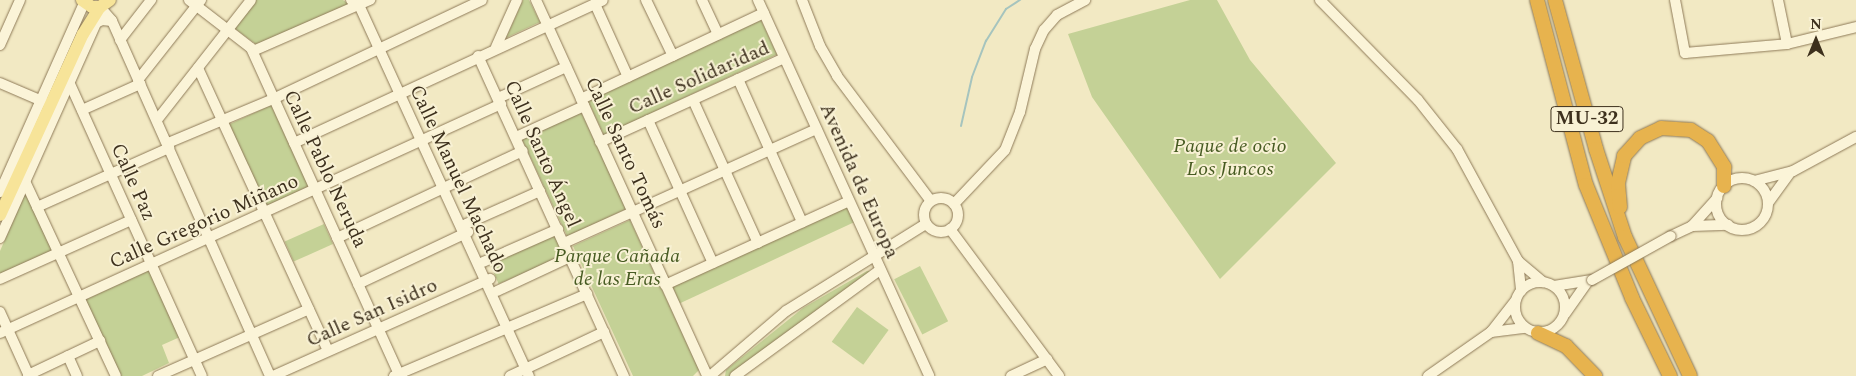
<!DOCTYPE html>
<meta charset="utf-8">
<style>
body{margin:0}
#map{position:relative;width:1856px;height:376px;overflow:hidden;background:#f2e9c3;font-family:Spectral,serif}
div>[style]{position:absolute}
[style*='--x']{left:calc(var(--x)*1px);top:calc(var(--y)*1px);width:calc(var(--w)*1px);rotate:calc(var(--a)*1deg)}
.green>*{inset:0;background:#c4d196;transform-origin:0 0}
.stream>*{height:2px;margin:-1px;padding:0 1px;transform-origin:1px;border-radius:1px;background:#a6c4be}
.roads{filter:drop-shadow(0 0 1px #8e7a58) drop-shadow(0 0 1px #8e7a58)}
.minor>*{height:10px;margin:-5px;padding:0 5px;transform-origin:5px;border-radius:5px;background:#fbf4d8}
.minor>.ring{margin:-5px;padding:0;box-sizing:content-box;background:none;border:10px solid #fbf4d8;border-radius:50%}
.major>*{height:12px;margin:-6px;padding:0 6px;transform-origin:6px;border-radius:6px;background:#f7e499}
.highway>*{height:14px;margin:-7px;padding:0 7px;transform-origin:7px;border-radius:7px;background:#e7b34e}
.bridges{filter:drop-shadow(0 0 1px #8e7a58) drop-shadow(0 0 1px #8e7a58)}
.minor-bridge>*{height:10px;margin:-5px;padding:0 5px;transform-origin:5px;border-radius:5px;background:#fbf4d8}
span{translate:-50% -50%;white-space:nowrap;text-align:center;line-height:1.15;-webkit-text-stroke:4px #f8f1d4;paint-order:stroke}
.shield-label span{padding:1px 4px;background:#f8f1d4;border:1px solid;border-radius:4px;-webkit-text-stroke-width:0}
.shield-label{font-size:19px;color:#3d301d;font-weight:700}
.street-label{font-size:20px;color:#3d301d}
.park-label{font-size:20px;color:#475b22;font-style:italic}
.north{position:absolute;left:1791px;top:15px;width:50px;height:50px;-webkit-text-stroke:4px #f8f1d4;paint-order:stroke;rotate:0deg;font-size:14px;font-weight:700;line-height:20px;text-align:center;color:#3d301d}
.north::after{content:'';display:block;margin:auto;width:18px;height:22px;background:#3d301d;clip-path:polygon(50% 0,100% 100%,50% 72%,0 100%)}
</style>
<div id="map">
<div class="green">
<div style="clip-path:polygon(256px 0,343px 0,349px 4px,257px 45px,234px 28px)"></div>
<div style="clip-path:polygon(523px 0,529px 0,540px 22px,506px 38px)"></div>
<div style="clip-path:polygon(1190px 0,1217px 0,1250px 60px,1336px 163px,1220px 279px,1092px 97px,1068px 34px)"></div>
<div style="left:761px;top:20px;width:38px;height:191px;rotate:65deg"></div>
<div style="left:271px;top:105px;width:94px;height:47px;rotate:65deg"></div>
<div style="left:581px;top:112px;width:107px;height:65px;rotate:65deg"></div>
<div style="clip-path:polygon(25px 194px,28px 195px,53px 251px,0 274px,0 251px)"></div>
<div style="left:846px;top:205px;width:19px;height:192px;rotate:65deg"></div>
<div style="clip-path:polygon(630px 220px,699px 370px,693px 376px,633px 376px,573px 246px)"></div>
<div style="left:324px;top:224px;width:22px;height:43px;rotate:66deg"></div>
<div style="left:555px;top:235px;width:23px;height:71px;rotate:67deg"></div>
<div style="left:920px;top:266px;width:62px;height:29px;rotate:63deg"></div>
<div style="clip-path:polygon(151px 269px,180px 337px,162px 345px,169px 363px,142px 376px,119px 376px,85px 300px)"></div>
<div style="clip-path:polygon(867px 271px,871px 271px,732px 376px,725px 376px,726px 370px,803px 308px)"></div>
<div style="left:857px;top:307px;width:39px;height:43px;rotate:36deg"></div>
</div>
<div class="stream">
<div style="--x:961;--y:126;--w:50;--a:-77.3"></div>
<div style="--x:972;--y:77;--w:39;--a:-69"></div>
<div style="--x:986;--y:41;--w:38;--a:-58"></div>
<div style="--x:1006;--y:9;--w:17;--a:-33"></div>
</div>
<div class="roads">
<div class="minor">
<div style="--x:189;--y:0;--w:78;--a:37.7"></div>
<div style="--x:251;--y:48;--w:360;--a:65.6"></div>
<div style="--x:351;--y:0;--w:9;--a:32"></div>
<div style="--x:359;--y:5;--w:408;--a:65.4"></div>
<div style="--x:536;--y:0;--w:413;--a:65.5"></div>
<div style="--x:646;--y:0;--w:62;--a:64.3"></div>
<div style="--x:702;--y:0;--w:38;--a:65"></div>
<div style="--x:758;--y:0;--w:413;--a:65.5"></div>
<div style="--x:802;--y:0;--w:49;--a:68.6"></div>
<div style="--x:820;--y:46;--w:34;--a:60"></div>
<div style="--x:837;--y:76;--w:156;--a:53.1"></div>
<div style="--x:1320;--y:0;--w:140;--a:45.6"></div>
<div style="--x:1418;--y:100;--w:63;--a:51.5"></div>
<div style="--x:1457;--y:149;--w:128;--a:61.4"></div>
<div style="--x:1518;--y:261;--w:30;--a:84"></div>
<div style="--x:1675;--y:0;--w:54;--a:79.3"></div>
<div style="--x:1685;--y:53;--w:102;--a:-5"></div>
<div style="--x:1787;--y:44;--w:71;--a:-13.8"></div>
<div style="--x:1778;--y:0;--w:45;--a:78.4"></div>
<div style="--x:595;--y:4;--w:80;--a:65.7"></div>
<div style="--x:100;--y:7;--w:18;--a:49"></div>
<div style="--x:112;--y:21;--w:389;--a:66"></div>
<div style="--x:120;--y:40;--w:51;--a:-52.2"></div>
<div style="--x:0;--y:45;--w:49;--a:-66"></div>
<div style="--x:496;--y:47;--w:51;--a:-65.9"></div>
<div style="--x:253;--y:51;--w:128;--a:-23.6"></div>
<div style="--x:478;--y:56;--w:352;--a:65.5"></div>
<div style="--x:198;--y:68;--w:311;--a:65.3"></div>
<div style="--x:738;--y:79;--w:157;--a:65.9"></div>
<div style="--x:138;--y:80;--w:102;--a:-51.8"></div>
<div style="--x:0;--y:83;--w:46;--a:23.2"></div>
<div style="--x:70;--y:84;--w:320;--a:65.7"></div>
<div style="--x:498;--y:98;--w:75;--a:-24.5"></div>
<div style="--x:581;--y:99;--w:202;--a:-25.2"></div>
<div style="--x:693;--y:100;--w:157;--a:65.6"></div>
<div style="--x:82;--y:110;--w:64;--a:-24.1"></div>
<div style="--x:157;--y:120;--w:152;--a:-51.9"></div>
<div style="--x:648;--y:120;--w:157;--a:65.6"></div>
<div style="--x:516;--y:137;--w:75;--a:-24.5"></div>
<div style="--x:600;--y:142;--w:202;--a:-24.5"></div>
<div style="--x:168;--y:143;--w:114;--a:-22.7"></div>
<div style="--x:273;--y:99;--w:231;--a:-25.3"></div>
<div style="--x:294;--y:143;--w:340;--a:-24.8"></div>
<div class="ring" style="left:1716px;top:178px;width:42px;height:42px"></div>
<div style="--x:24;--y:179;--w:217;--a:65"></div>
<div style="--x:1754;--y:181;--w:40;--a:-14.4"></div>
<div style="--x:1793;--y:171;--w:72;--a:-28.4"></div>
<div style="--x:0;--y:192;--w:207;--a:-66"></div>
<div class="ring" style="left:924px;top:198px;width:24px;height:24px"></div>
<div style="--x:1768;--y:203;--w:37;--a:-54"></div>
<div style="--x:954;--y:204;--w:74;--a:-46.6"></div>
<div style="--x:1005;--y:150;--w:41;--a:-68.5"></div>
<div style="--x:1020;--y:112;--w:65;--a:-76.6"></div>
<div style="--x:1035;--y:49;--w:21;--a:-65"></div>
<div style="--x:1044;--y:30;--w:20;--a:-49"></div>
<div style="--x:1057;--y:15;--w:32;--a:-28"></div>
<div style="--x:37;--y:207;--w:145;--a:-24.1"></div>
<div style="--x:466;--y:224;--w:81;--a:-24"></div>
<div style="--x:1692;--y:226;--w:36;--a:-2"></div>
<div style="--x:950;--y:229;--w:183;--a:53.4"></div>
<div style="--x:1671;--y:236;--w:23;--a:-25"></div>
<div style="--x:1692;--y:226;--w:38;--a:-48"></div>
<div style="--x:0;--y:238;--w:235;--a:-65.9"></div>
<div style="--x:96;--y:23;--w:7;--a:-27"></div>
<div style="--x:102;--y:20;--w:10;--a:6"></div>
<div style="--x:337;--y:238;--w:205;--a:-25.1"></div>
<div style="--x:564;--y:243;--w:277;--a:-24.3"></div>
<div style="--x:1518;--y:261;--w:33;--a:40"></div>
<div style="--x:483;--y:262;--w:82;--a:-23.7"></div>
<div style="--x:0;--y:279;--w:144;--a:-24.2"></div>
<div class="ring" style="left:1515px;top:282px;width:40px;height:40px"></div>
<div style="--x:358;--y:284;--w:122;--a:-25.3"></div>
<div style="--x:665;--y:285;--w:202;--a:-24.5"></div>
<div style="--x:1554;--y:286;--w:38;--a:-9"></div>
<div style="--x:497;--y:291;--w:81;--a:-25"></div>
<div style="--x:0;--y:312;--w:70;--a:65.6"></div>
<div style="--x:1565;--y:314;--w:38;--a:-55"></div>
<div style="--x:1491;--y:332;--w:39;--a:-52"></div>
<div style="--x:0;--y:333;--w:551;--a:-24.56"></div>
<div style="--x:68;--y:356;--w:22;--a:66"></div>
<div style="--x:28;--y:375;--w:80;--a:-25.3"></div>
<div style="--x:158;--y:376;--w:165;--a:-23.9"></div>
<div style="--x:273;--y:376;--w:238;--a:-24.1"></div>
<div style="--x:394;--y:376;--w:210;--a:-23"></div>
<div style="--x:510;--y:376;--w:104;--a:-25.1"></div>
<div style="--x:710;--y:376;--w:100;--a:-40.5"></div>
<div style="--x:786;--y:311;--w:165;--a:-31.9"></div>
<div style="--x:735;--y:376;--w:180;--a:-36.2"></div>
<div style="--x:1011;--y:376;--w:40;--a:-25"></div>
<div style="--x:1428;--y:376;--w:77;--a:-34.9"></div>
<div style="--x:1491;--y:332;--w:34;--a:-7"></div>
</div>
<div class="major">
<div style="--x:82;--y:0;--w:12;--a:35"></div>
<div style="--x:92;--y:7;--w:8;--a:0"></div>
<div style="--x:100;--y:7;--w:12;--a:-35"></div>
<div style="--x:0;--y:215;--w:199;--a:-65.4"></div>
<div style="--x:83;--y:34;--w:32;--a:-58"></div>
</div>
<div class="highway">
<div style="--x:1537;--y:0;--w:191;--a:75.2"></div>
<div style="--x:1586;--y:185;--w:122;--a:67.8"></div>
<div style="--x:1632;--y:298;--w:87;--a:64"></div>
<div style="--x:1555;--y:0;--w:155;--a:74.6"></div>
<div style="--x:1596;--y:149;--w:93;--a:71.8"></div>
<div style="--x:1625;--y:237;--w:153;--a:64.9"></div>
<div style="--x:1620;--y:207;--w:24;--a:-95"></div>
<div style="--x:1618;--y:183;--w:28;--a:-77"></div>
<div style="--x:1624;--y:156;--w:24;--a:-48"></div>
<div style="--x:1640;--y:138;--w:23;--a:-25"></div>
<div style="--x:1661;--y:128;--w:30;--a:4"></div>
<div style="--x:1691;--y:130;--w:20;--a:33"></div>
<div style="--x:1708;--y:141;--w:31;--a:58"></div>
<div style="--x:1724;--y:167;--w:19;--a:90"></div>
<div style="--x:1538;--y:333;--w:31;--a:25"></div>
<div style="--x:1566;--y:346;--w:42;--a:46"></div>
</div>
</div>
<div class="bridges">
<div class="minor-bridge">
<div style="--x:1592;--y:280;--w:90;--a:-29.1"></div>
</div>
</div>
<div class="shield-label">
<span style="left:1587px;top:119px">MU-32</span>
</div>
<div class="street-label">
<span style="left:699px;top:78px;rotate:-24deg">Calle Solidaridad</span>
<span style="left:625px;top:153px;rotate:65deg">Calle Santo Tomás</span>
<span style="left:542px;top:154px;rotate:66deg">Calle Santo Ángel</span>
<span style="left:325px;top:169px;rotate:65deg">Calle Pablo Neruda</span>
<span style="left:458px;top:179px;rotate:65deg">Calle Manuel Machado</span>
<span style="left:859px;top:181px;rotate:66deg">Avenida de Europa</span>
<span style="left:133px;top:182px;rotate:66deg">Calle Paz</span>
<span style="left:204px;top:222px;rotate:-24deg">Calle Gregorio Miñano</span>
<span style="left:372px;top:313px;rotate:-24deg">Calle San Isidro</span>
</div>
<div class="park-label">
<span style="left:1230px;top:158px">Paque de ocio<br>Los Juncos</span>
<span style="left:617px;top:268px">Parque Cañada<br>de las Eras</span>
</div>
<div class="north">N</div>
</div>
